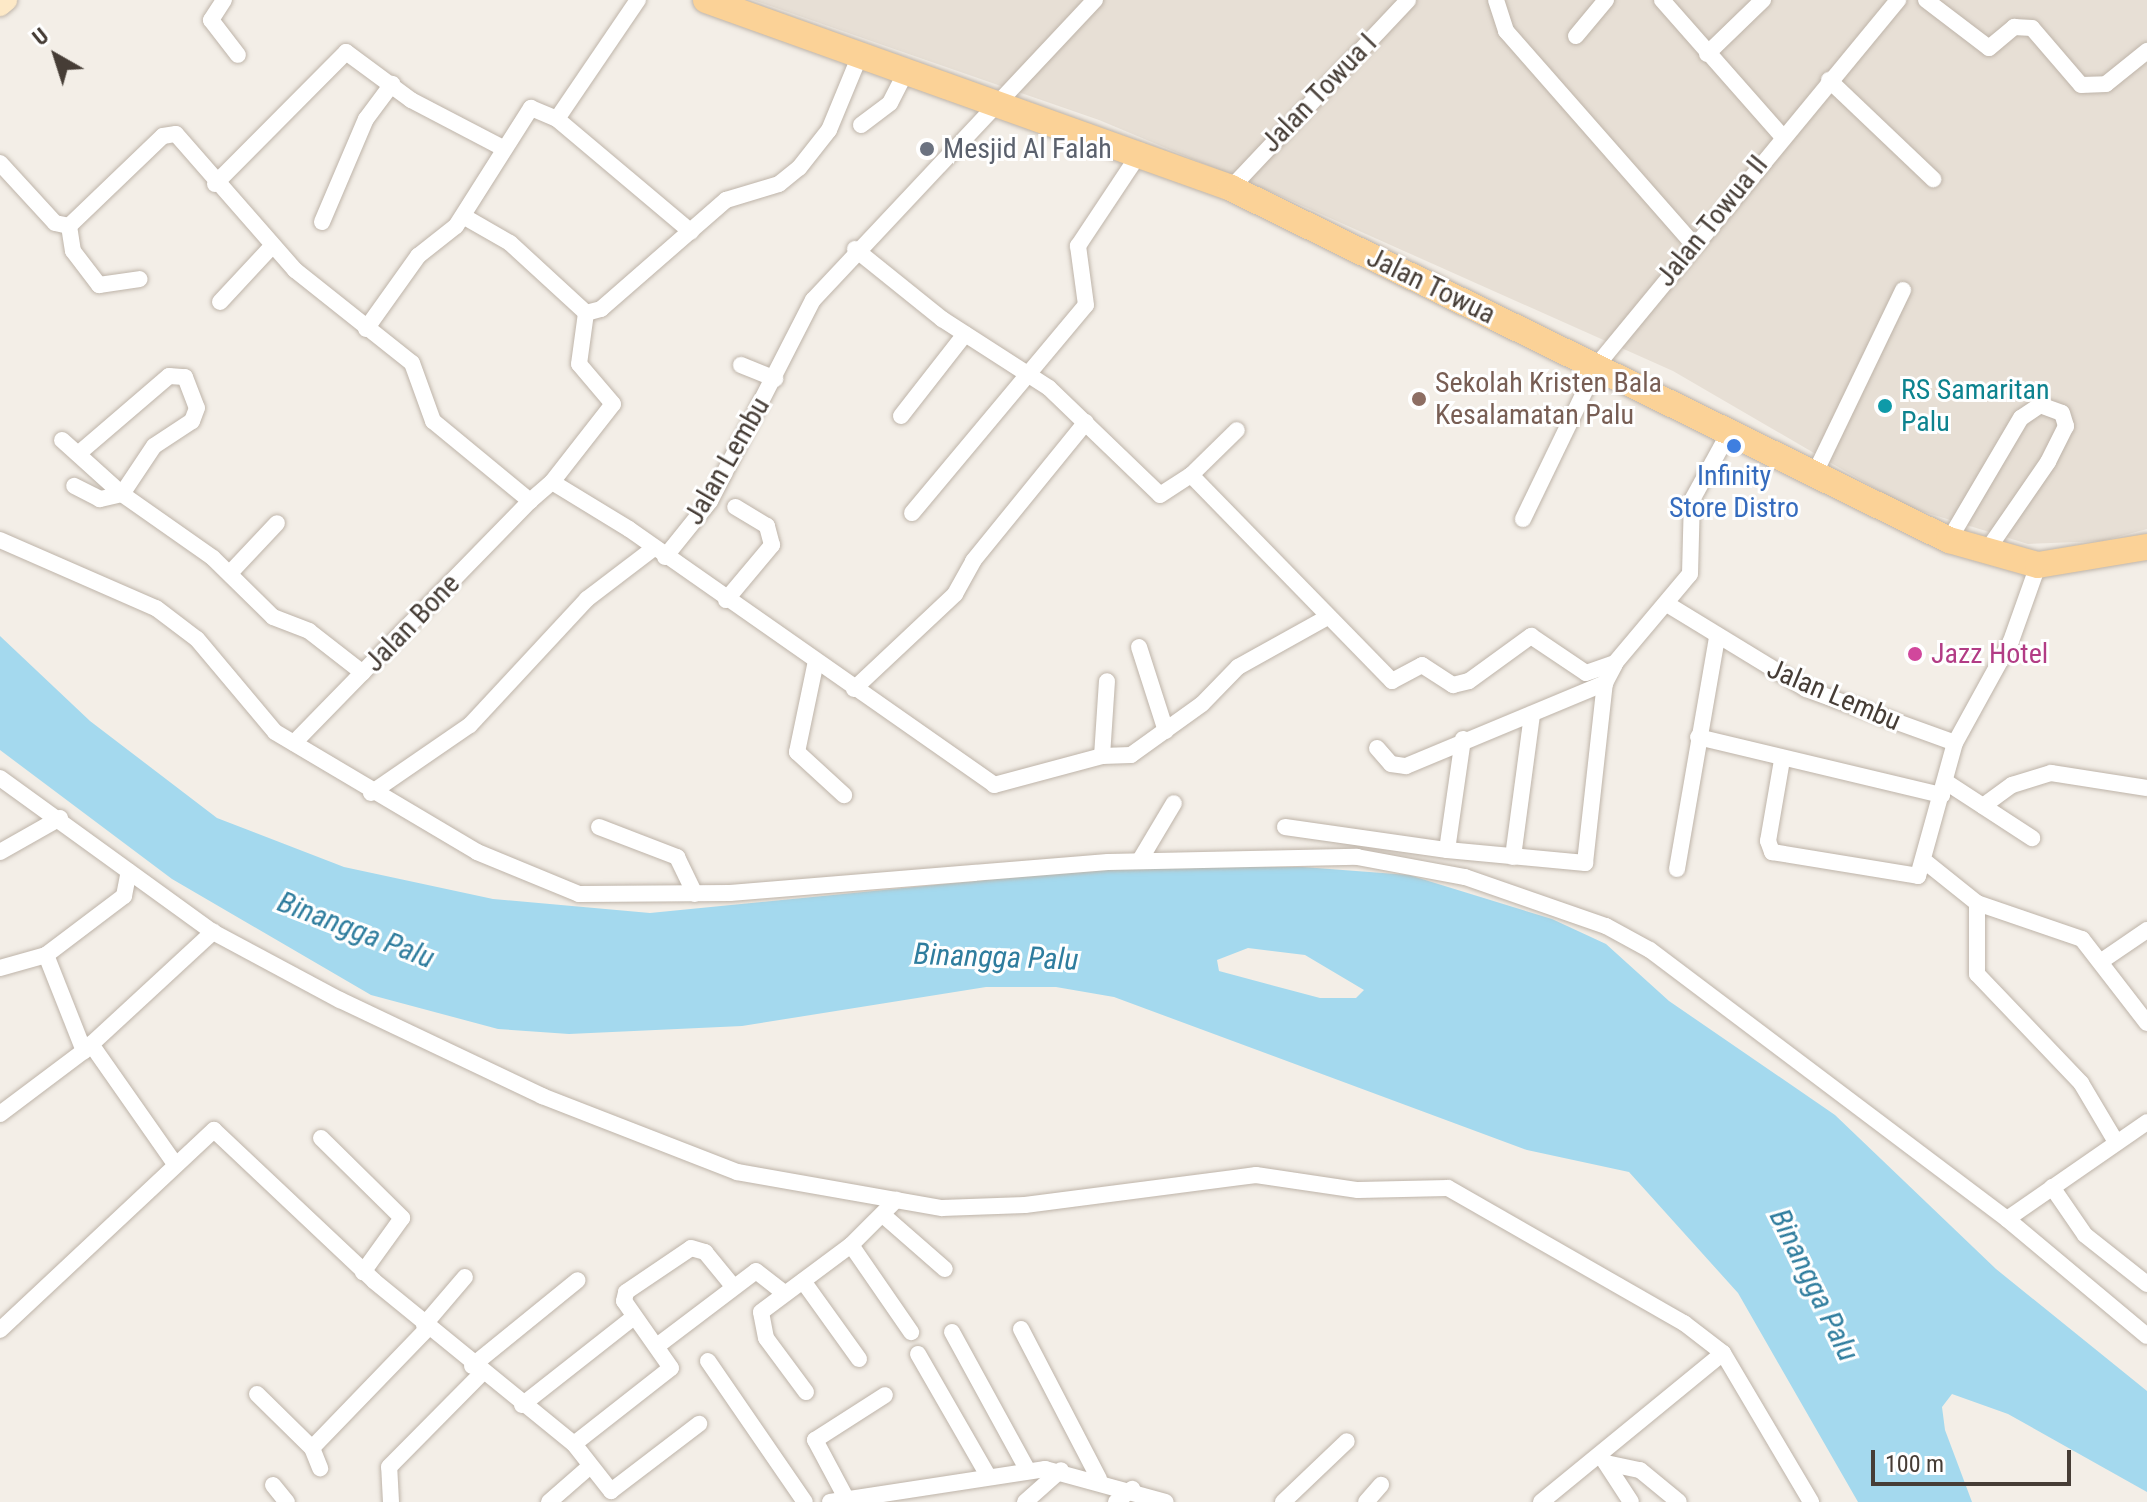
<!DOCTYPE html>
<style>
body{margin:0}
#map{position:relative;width:2147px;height:1502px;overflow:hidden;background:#f3eee7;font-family:"Roboto Condensed",sans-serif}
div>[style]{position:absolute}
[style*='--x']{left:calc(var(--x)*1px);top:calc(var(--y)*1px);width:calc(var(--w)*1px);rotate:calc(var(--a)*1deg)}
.residential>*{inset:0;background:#e7dfd5}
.water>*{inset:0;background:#a4d9ee}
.roads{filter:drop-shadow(0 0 2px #beb4a9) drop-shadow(0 0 2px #beb4a9)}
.street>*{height:16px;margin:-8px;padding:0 8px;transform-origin:8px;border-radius:8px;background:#fff}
.secondary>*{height:22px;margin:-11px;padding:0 11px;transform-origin:11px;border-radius:11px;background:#fde9c7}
.primary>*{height:26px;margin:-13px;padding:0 13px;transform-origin:13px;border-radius:13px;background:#fbd297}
.dots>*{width:22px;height:22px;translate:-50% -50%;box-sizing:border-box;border:4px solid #fff;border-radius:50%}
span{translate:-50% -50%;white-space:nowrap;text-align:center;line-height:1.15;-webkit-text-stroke:6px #fff;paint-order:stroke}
.street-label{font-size:28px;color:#463d36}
.worship-label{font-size:28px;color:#5b616d}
.left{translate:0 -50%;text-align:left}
.education-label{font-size:28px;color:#785e54}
.culture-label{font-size:28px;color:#0d838f}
.shop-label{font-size:28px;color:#366cbe}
.hotel-label{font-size:28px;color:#b23c85}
.water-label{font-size:30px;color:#2f7d9e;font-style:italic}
.north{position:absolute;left:16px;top:16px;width:80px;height:80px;-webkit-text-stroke:6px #fff;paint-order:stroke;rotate:321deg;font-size:22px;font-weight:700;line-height:32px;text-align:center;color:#463d36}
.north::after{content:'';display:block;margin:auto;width:28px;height:36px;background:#463d36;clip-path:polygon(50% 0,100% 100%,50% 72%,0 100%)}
.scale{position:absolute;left:1871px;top:1450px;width:200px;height:36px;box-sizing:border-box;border:4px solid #463d36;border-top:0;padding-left:10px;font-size:24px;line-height:28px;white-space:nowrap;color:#463d36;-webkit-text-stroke:6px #fff;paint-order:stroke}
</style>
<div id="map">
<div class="residential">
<div style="clip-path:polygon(753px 0,2147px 0,2147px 529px,2102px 541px,2028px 544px,1905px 506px,1673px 371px,1274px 193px,1099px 120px)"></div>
</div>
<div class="water">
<div style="clip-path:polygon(evenodd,0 636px,90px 721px,217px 818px,344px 867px,493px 899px,650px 913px,1117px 867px,1303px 867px,1409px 875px,1552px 919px,1606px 944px,1669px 1001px,1835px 1115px,1996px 1269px,2147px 1391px,2147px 1492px,2008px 1414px,1952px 1394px,1942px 1407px,1945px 1430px,1972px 1502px,1858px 1502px,1738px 1293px,1629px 1172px,1527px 1150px,1114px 997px,1056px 987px,986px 987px,742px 1026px,569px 1034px,498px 1029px,371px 995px,172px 879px,0 750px,0 636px,1248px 948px,1305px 955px,1364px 990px,1356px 998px,1320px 998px,1219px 971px,1217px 960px,1248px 948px)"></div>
</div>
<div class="roads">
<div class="street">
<div style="--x:224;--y:0;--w:24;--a:123"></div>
<div style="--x:211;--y:20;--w:44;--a:52.4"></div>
<div style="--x:1496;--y:0;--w:33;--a:72"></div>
<div style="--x:1506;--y:31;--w:282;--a:48.7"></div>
<div style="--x:1662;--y:0;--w:180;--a:48.6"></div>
<div style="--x:1926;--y:0;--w:79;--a:37.3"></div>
<div style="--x:1989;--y:48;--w:33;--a:-40"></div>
<div style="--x:2014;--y:27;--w:18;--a:3"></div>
<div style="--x:2032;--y:28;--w:75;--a:49.3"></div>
<div style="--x:2081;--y:85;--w:25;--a:-2"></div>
<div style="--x:2106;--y:84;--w:53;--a:-38.8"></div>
<div style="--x:1576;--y:36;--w:47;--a:-50.2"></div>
<div style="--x:1707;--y:54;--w:78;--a:-44"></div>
<div style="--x:1829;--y:80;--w:144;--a:43.6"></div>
<div style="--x:557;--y:119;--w:175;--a:40.1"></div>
<div style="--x:861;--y:125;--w:36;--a:-37"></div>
<div style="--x:890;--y:103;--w:35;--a:-63"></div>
<div style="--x:0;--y:163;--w:81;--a:47.5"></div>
<div style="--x:55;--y:223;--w:14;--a:12"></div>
<div style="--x:69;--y:226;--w:130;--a:-43.8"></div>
<div style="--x:163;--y:136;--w:13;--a:-9"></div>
<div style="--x:176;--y:134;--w:181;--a:48.8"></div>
<div style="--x:295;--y:270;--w:149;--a:38.5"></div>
<div style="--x:412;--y:363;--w:62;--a:70.1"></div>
<div style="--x:433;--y:421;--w:126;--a:39.5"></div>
<div style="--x:530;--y:501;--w:338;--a:134.3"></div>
<div style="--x:215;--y:184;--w:186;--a:-45.2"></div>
<div style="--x:346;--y:52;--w:81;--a:36.4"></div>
<div style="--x:411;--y:100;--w:104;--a:27.6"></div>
<div style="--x:1231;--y:188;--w:258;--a:-46.7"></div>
<div style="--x:463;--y:216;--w:54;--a:29.9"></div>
<div style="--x:510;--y:243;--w:103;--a:42.6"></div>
<div style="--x:586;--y:313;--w:16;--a:-15"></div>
<div style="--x:601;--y:309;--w:166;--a:-41.1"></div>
<div style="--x:726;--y:200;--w:55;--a:-16.8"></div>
<div style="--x:779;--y:184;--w:26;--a:-39"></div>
<div style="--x:799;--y:168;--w:48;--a:-51.7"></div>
<div style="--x:829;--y:130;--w:81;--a:-67.5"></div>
<div style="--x:322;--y:222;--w:112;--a:-66.9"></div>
<div style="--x:366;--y:119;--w:44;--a:-53.4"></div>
<div style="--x:69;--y:226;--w:25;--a:81"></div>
<div style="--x:73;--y:251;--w:43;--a:52.6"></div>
<div style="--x:99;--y:285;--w:41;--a:-8.3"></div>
<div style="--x:855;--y:249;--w:112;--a:38.8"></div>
<div style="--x:942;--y:319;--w:127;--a:32.8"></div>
<div style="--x:1049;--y:388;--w:154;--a:43.9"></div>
<div style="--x:1160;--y:495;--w:37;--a:-33"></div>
<div style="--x:1191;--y:475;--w:288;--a:45.7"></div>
<div style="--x:1392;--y:681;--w:34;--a:-28"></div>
<div style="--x:1422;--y:665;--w:37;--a:33"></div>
<div style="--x:1453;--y:685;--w:16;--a:-14"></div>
<div style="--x:1469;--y:681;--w:77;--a:-36"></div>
<div style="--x:1531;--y:636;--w:66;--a:33.9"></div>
<div style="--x:1586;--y:673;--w:31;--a:-19"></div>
<div style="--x:1615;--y:663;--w:116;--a:-49.9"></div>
<div style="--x:1690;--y:574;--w:74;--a:-88.5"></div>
<div style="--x:1692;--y:500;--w:79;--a:-61.2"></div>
<div style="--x:220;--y:302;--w:76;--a:-47.1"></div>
<div style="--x:366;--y:329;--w:90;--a:-54.5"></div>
<div style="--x:418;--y:256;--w:48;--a:-38.3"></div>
<div style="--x:456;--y:226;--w:140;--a:-57.6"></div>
<div style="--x:531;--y:108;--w:28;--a:23"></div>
<div style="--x:557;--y:119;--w:144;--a:-55.8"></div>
<div style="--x:741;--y:365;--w:37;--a:22"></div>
<div style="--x:901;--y:416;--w:104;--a:-52"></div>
<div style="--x:62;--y:440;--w:81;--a:42"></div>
<div style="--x:122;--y:494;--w:23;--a:167"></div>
<div style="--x:100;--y:499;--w:29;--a:-153"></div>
<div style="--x:78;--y:454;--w:120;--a:-40.6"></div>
<div style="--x:169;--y:376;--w:16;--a:4"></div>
<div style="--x:185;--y:377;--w:33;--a:69"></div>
<div style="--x:197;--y:408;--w:14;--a:111"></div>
<div style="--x:192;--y:421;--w:45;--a:146.7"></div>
<div style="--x:154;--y:446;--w:58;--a:123.7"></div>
<div style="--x:122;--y:494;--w:111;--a:35.1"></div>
<div style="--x:213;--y:558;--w:84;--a:44.5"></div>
<div style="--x:273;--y:617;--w:39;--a:21"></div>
<div style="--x:309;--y:631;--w:68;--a:37.9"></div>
<div style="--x:1815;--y:473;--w:203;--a:-64.3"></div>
<div style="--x:1191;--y:475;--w:64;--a:-44.4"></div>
<div style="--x:552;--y:482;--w:99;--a:-52"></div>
<div style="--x:613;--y:404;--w:52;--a:-130.4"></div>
<div style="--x:579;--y:364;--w:51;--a:-82.2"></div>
<div style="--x:530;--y:501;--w:29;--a:-41"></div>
<div style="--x:552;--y:482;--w:90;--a:31.4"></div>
<div style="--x:629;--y:529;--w:446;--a:35"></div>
<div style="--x:994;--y:785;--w:112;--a:-15"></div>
<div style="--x:1102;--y:756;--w:29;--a:-2"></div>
<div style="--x:1131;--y:755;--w:87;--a:-35.7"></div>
<div style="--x:1202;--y:704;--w:52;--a:-45.8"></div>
<div style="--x:1238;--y:667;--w:101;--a:-29.1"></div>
<div style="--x:912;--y:513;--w:271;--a:-50.1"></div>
<div style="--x:1086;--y:305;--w:60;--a:-97.7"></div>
<div style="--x:1078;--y:246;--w:114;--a:-56.4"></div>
<div style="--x:1523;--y:519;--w:172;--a:-64.2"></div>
<div style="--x:1598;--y:364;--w:472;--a:-50.5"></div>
<div style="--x:0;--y:540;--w:170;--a:23.6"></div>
<div style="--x:156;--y:608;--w:51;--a:37.1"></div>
<div style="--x:197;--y:639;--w:121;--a:50"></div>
<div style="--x:275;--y:732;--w:235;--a:30.7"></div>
<div style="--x:477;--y:852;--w:110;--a:22.4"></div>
<div style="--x:579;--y:894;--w:151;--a:-0.4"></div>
<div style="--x:730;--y:893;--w:379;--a:-4.7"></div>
<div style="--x:1108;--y:862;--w:249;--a:-1.2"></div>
<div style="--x:1357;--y:857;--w:110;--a:10.5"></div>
<div style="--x:1465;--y:877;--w:149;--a:19.2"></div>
<div style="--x:1606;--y:926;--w:50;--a:28.6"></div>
<div style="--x:1650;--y:950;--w:447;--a:37"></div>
<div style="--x:2007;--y:1219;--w:182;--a:39.9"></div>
<div style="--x:1949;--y:540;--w:142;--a:-59.5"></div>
<div style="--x:2021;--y:418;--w:23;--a:-34"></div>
<div style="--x:2040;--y:405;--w:23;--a:20"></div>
<div style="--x:2062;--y:413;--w:14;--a:73"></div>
<div style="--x:2066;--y:426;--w:40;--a:116.6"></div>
<div style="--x:2048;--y:462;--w:109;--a:124.6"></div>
<div style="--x:665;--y:557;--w:72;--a:-51.2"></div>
<div style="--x:710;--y:501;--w:226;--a:-62.9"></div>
<div style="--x:813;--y:300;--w:412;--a:-46.8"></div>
<div style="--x:231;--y:572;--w:67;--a:-46.8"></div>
<div style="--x:726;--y:600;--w:72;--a:-50.1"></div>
<div style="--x:772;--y:545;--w:20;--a:-105"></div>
<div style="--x:767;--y:526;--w:37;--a:-149"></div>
<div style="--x:1667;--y:604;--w:163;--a:31.4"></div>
<div style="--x:1806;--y:689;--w:158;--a:19.9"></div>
<div style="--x:1139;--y:647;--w:88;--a:72.2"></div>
<div style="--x:816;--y:661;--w:93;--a:101.8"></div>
<div style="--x:797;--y:752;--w:64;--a:42.5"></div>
<div style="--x:854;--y:689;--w:139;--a:-43.2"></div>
<div style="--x:955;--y:594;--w:38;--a:-61"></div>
<div style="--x:973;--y:561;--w:179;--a:-50.9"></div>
<div style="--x:1698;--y:737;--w:251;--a:13.4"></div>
<div style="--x:1463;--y:739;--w:112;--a:98.2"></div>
<div style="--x:1447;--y:850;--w:139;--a:5.4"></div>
<div style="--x:1585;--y:863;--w:181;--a:-83.7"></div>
<div style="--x:1605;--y:683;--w:21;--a:-62"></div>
<div style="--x:1377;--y:748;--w:21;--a:49"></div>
<div style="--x:1391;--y:764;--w:15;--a:8"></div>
<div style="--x:1406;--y:766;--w:216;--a:-22.6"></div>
<div style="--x:1102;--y:756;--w:75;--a:-86.2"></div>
<div style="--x:1782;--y:760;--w:82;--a:99.8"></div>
<div style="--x:1768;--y:841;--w:12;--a:70"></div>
<div style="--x:1772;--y:852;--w:148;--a:9.3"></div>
<div style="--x:1918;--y:876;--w:138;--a:-74.5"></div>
<div style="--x:1955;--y:743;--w:116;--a:-61.2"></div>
<div style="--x:2011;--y:641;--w:81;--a:-70.4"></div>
<div style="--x:0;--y:778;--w:263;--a:35.9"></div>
<div style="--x:213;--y:932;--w:144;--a:28.2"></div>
<div style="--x:340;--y:1000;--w:224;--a:25.4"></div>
<div style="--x:542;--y:1096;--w:209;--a:21.3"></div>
<div style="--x:737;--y:1172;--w:208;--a:10"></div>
<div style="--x:942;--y:1208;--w:83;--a:-2.1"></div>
<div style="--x:1025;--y:1205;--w:233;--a:-7.4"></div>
<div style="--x:1256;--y:1175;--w:103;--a:8.4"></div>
<div style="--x:1358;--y:1190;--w:90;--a:-1.3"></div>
<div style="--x:1448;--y:1188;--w:272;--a:29.8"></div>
<div style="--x:1684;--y:1323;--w:49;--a:37.6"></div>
<div style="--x:1723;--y:1353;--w:173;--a:59.4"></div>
<div style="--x:1946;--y:782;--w:103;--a:33.1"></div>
<div style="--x:371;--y:793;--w:120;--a:-34.5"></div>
<div style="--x:470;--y:725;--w:172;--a:-47.1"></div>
<div style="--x:587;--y:599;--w:84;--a:-37.3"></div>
<div style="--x:1983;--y:806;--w:36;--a:-36"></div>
<div style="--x:2012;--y:785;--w:41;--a:-17.1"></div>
<div style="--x:2051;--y:773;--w:97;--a:8.9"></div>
<div style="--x:599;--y:827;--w:84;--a:21"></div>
<div style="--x:677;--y:857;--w:41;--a:64.1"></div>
<div style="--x:1285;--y:827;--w:164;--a:8.1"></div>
<div style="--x:0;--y:852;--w:69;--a:-29.5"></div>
<div style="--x:1513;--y:857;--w:144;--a:-82.4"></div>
<div style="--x:1140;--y:860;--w:66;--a:-59.2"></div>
<div style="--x:1927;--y:863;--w:64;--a:38.7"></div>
<div style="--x:1977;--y:903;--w:111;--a:18.9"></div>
<div style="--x:2082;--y:939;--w:106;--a:52.3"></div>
<div style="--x:1677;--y:869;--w:235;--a:-80.2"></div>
<div style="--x:1977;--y:903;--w:71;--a:90"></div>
<div style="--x:1977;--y:974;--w:151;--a:46.3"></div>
<div style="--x:2081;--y:1083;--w:69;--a:59.3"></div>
<div style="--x:46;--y:955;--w:98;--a:-37.1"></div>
<div style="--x:124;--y:896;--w:25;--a:-79"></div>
<div style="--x:2103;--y:960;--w:53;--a:-34.3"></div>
<div style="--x:0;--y:968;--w:48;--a:-15.8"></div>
<div style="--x:46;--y:955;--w:103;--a:68.4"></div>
<div style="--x:91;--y:1044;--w:146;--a:55"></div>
<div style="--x:0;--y:1114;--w:105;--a:-36.9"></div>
<div style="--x:84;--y:1051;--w:176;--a:-42.7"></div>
<div style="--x:321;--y:1138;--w:114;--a:44.6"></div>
<div style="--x:402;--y:1218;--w:67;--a:125.8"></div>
<div style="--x:2052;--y:1187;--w:58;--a:55.5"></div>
<div style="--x:2085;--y:1235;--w:79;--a:38.3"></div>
<div style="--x:883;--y:1215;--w:82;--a:41.1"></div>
<div style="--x:2007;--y:1219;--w:170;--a:-34.7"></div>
<div style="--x:851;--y:1245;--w:106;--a:55.4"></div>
<div style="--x:803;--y:1281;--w:96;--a:54.3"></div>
<div style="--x:424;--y:1325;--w:63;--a:-49.5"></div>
<div style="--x:1021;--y:1329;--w:169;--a:62.5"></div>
<div style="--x:0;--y:1330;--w:293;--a:-43.1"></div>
<div style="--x:214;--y:1130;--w:220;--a:43.3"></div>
<div style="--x:374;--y:1281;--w:258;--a:39.2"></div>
<div style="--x:574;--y:1444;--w:60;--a:51.8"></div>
<div style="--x:611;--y:1491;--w:111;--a:-37.3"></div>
<div style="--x:952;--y:1332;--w:156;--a:61.3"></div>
<div style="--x:657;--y:1346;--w:124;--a:-37.1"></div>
<div style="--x:756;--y:1271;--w:36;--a:38"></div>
<div style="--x:918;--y:1354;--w:138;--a:60.1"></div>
<div style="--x:708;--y:1361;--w:171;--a:55.5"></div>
<div style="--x:472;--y:1366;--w:136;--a:-39.1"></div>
<div style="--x:806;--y:1392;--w:67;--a:-126.5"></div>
<div style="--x:766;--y:1338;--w:26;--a:-101"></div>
<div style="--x:761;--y:1312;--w:112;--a:-36.7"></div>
<div style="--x:851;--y:1245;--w:64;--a:-45"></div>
<div style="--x:257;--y:1394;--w:77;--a:44.5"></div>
<div style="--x:312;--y:1448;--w:167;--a:-46"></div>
<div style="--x:522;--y:1405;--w:142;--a:-38.2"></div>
<div style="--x:574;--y:1444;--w:123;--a:-38.1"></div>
<div style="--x:671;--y:1368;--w:82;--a:-125"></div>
<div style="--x:624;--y:1301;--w:9;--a:-77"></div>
<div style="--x:626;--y:1292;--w:78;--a:-34.1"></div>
<div style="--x:691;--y:1248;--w:15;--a:16"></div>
<div style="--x:705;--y:1252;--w:43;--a:50.7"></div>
<div style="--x:312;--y:1448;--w:22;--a:68"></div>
<div style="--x:1603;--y:1459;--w:51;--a:56.9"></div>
<div style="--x:1606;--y:1463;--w:35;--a:12"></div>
<div style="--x:1640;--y:1470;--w:50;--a:39.4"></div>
<div style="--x:273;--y:1485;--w:22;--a:51"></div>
<div style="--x:846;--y:1498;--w:66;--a:-118.1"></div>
<div style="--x:815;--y:1440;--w:83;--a:-32.7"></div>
<div style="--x:391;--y:1502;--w:35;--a:-93"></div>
<div style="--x:389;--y:1467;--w:131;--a:-45.3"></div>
<div style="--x:549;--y:1502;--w:52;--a:-41.1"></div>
<div style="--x:830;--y:1502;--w:218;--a:-8.7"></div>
<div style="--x:1045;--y:1469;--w:125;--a:15.3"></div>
<div style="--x:1025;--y:1502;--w:48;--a:-41.6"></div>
<div style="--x:1116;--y:1502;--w:21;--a:-39"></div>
<div style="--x:1283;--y:1502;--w:88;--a:-43.6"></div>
<div style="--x:1366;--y:1502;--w:23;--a:-49"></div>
<div style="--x:1541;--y:1502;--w:235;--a:-39.3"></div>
</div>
<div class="secondary">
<div style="--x:0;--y:5;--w:8;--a:-40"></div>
</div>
<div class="primary">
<div style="--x:706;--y:0;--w:558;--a:19.7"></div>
<div style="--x:1231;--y:188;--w:800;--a:26.12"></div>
<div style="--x:1949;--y:540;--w:92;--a:15.7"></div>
<div style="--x:2038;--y:565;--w:110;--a:-9.4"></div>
</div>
</div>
<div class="dots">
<div style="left:927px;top:149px;background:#6b7280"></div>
<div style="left:1419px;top:399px;background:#8d6e63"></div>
<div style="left:1885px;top:406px;background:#0f9aa8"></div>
<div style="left:1734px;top:446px;background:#3f7fe0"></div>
<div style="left:1915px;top:654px;background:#d1479c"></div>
</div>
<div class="street-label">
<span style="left:1319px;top:93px;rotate:-46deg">Jalan Towua I</span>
<span style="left:1712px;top:221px;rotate:-51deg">Jalan Towua II</span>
<span style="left:1431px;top:286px;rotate:26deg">Jalan Towua</span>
<span style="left:727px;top:461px;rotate:-60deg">Jalan Lembu</span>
<span style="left:412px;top:623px;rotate:-46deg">Jalan Bone</span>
<span style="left:1834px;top:695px;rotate:23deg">Jalan Lembu</span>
</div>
<div class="worship-label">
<span class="left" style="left:943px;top:149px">Mesjid Al Falah</span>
</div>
<div class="education-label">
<span class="left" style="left:1435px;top:399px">Sekolah Kristen Bala<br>Kesalamatan Palu</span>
</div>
<div class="culture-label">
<span class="left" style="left:1901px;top:406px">RS Samaritan<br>Palu</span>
</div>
<div class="shop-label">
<span style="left:1734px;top:492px">Infinity<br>Store Distro</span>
</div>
<div class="hotel-label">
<span class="left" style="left:1931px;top:654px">Jazz Hotel</span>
</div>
<div class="water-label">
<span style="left:356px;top:930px;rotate:21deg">Binangga Palu</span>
<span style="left:996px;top:957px;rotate:2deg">Binangga Palu</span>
<span style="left:1814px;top:1285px;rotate:64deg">Binangga Palu</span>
</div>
<div class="north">U</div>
<div class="scale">100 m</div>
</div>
